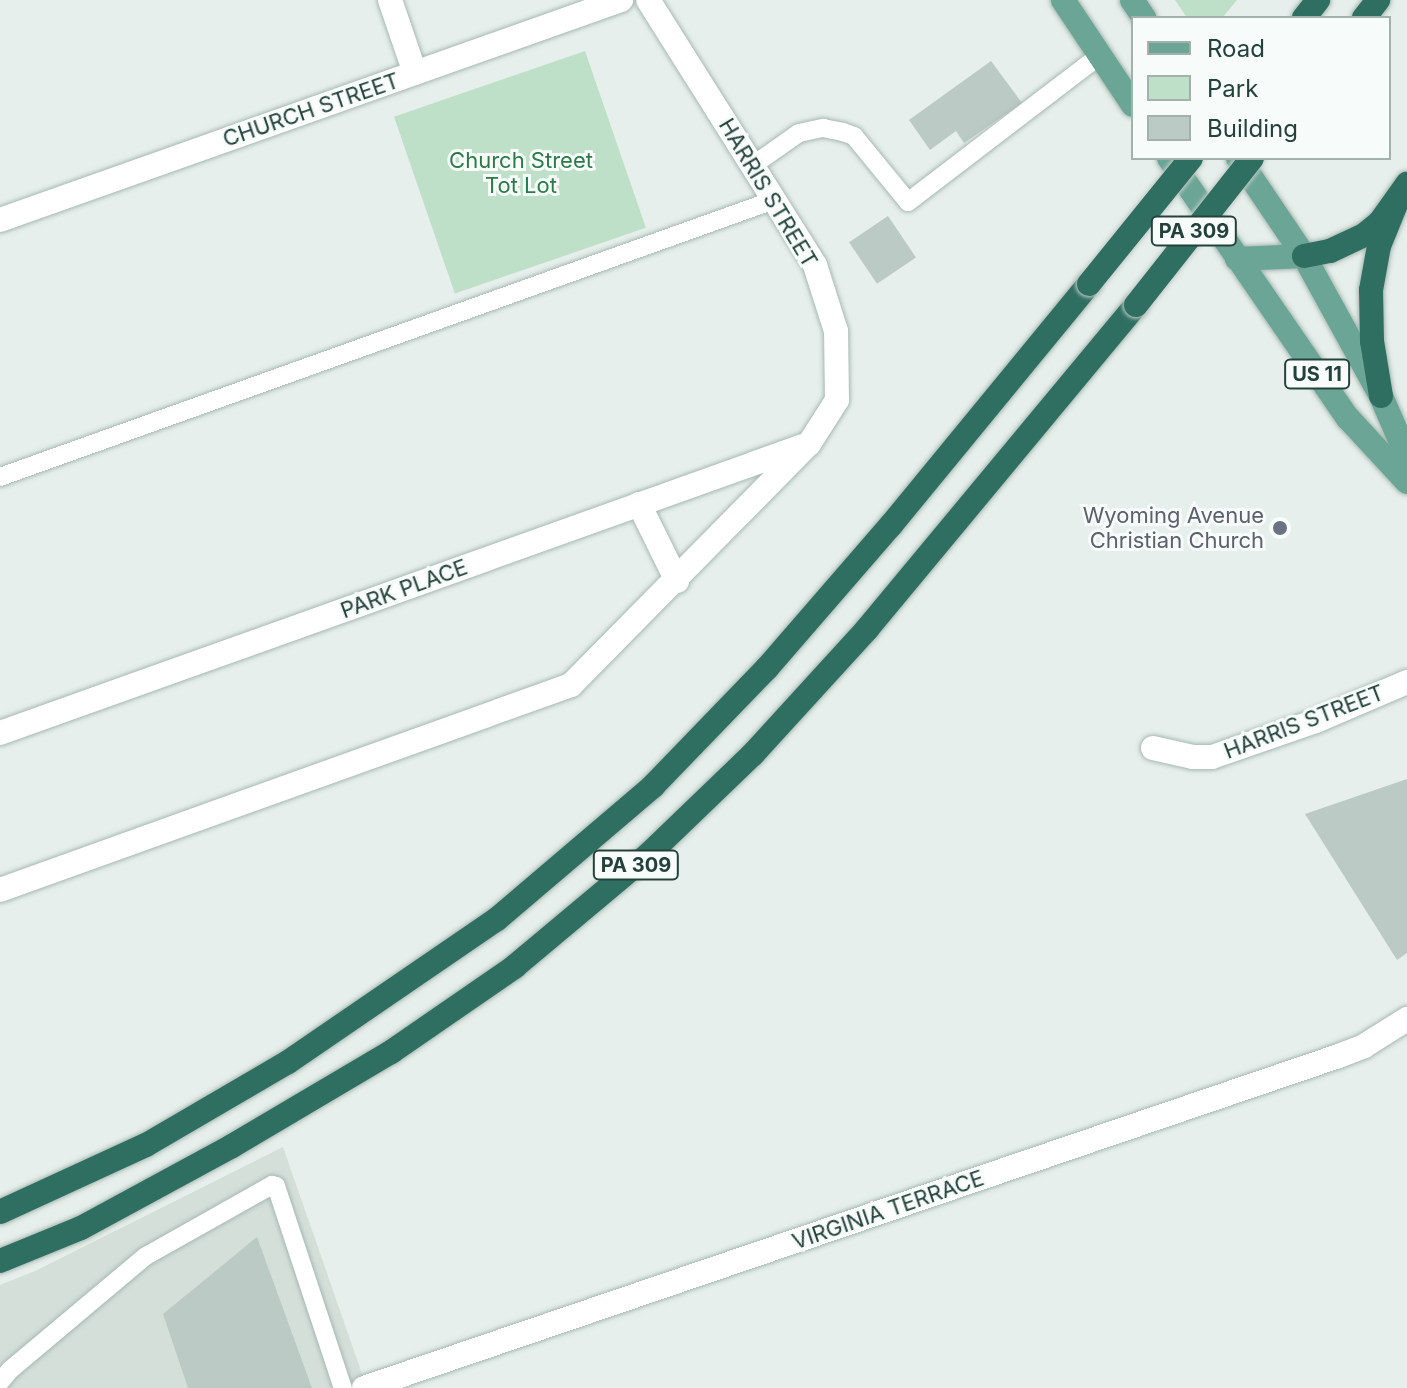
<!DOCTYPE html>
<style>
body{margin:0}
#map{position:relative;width:1407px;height:1388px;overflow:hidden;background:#e6efeb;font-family:Inter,sans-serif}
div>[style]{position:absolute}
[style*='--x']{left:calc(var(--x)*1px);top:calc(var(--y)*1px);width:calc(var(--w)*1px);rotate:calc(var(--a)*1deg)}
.built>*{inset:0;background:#d4dfda}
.green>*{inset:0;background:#bfe0c8;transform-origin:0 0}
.building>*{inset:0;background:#bbcac4;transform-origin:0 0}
.roads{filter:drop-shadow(0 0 2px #a8b8b2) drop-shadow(0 0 2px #a8b8b2)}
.lane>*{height:18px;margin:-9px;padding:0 9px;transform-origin:9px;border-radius:9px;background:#fff}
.street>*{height:24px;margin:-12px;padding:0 12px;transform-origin:12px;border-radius:12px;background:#fff}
.primary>*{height:24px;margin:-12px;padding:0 12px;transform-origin:12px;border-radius:12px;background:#6aa596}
.highway>*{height:24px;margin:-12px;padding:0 12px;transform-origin:12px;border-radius:12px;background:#2f6f62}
.bridges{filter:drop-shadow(0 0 2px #c2cac8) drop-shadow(0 0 2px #c2cac8)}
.highway-bridge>*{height:24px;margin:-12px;padding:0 12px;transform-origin:12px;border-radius:12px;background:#2f6f62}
.dots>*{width:22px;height:22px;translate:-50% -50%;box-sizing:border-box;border:4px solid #f7fbf9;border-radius:50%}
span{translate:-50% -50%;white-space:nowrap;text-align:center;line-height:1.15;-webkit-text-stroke:6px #f7fbf9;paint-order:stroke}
.shield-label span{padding:2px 6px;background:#f7fbf9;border:2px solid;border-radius:6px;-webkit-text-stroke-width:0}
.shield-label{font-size:20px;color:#24423a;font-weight:700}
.street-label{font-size:22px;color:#24423a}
.park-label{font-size:22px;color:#2d7a4b}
.worship-label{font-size:22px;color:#5b616d}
.right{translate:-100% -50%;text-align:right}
.legend{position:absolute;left:1131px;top:16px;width:260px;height:144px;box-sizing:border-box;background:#f7fbf9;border:2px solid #a3b1ad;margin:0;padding:10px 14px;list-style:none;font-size:24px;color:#24423a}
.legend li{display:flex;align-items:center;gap:16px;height:40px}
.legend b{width:40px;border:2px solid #a3b1ad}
</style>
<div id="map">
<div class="built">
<div style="clip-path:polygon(283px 1147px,367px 1388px,0 1388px,0 1285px,35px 1271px)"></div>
</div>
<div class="green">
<div style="clip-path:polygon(1175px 0,1237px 0,1222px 18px,1187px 18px)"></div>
<div style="left:585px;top:51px;width:187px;height:202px;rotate:71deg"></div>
</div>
<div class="building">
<div style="clip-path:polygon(991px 61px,1022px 103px,964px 143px,956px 131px,930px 150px,909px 120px)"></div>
<div style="left:888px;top:216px;width:50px;height:47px;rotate:56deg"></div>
<div style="clip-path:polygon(1407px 779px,1407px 953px,1397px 960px,1305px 814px)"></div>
<div style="clip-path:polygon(257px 1237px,312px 1388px,188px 1388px,163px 1314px)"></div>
</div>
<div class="roads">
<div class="lane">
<div style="--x:752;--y:166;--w:57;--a:-35.1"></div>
<div style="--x:799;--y:133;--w:25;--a:-12"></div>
<div style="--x:823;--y:128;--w:20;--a:11"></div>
<div style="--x:843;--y:132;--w:12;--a:20"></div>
<div style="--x:854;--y:136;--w:85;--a:50.7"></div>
<div style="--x:908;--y:202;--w:242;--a:-37.4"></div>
<div style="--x:0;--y:477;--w:822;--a:-19.69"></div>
<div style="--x:0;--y:1382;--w:16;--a:-50"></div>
<div style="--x:10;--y:1370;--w:177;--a:-40"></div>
<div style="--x:146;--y:1256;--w:145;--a:-29.4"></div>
<div style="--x:272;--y:1185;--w:4;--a:14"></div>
<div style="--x:276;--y:1186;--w:213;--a:71.7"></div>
</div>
<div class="street">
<div style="--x:390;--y:0;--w:77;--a:71.1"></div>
<div style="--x:0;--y:220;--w:659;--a:-19.51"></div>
<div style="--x:639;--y:504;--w:86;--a:63.7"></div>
<div style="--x:0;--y:733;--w:853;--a:-19.67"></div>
<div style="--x:1153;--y:748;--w:41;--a:12.7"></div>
<div style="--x:1193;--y:757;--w:19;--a:0"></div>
<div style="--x:1212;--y:757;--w:110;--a:-19.1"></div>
<div style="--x:1316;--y:721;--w:99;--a:-23.2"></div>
<div style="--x:0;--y:890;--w:607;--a:-19.75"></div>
<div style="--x:571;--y:685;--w:339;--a:-45.4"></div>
<div style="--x:809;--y:444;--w:52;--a:-57.5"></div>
<div style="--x:837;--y:400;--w:69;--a:-90.8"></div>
<div style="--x:836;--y:331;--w:69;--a:-107.7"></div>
<div style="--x:815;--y:265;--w:313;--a:-122.2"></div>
<div style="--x:364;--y:1388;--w:1027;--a:-18.81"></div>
<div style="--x:1336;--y:1057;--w:30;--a:-21"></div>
<div style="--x:1364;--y:1046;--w:51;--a:-32.1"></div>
</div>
<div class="primary">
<div style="--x:1063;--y:0;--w:126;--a:56.3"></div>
<div style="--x:1132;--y:0;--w:22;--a:56"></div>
<div style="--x:1169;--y:158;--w:316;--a:55.5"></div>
<div style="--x:1348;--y:418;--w:87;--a:47.3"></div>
<div style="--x:1238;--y:158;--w:118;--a:56"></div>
<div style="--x:1304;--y:256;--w:160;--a:61.2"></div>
<div style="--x:1381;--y:396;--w:65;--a:66.6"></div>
<div style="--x:1237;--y:259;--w:67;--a:-2.6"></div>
</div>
<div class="highway">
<div style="--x:1304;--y:18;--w:23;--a:-52"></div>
<div style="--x:1364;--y:18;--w:23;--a:-52"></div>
<div style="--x:1304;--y:256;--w:26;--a:-11"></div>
<div style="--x:1330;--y:251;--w:38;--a:-25"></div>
<div style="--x:1364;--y:235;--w:21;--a:-39"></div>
<div style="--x:1380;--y:222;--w:47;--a:-54.6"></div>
<div style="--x:1381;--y:396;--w:56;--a:-99.3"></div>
<div style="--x:1372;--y:341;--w:51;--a:-91.1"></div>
<div style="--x:1371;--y:290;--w:45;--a:-79.7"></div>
<div style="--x:1379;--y:246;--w:48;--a:-67.8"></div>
<div style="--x:0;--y:1212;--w:161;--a:-24.7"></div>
<div style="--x:146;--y:1145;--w:164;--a:-30.3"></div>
<div style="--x:288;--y:1062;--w:253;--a:-34.4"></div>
<div style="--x:497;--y:919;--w:205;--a:-40.4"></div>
<div style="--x:653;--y:786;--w:164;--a:-46"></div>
<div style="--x:767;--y:668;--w:189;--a:-49.1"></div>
<div style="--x:891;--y:525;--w:312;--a:-50.6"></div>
<div style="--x:0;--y:1261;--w:87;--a:-22.2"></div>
<div style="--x:81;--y:1228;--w:172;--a:-28.5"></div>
<div style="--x:232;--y:1146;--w:185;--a:-30.6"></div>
<div style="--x:391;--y:1052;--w:150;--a:-34.6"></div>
<div style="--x:514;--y:967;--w:176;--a:-39.9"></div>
<div style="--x:649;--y:854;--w:144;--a:-43.9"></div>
<div style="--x:753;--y:754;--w:169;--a:-47.6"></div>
<div style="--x:867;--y:629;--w:421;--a:-50.3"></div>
</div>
</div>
<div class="bridges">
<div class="highway-bridge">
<div style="--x:1089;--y:284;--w:162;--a:-51"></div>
<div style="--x:1136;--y:305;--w:187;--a:-51.7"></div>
</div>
</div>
<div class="dots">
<div style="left:1280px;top:528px;background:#6b7280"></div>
</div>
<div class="shield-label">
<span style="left:1194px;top:231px">PA 309</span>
<span style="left:1317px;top:374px">US 11</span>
<span style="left:636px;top:865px">PA 309</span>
</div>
<div class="street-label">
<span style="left:311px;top:110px;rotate:-19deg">CHURCH STREET</span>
<span style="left:768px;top:193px;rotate:59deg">HARRIS STREET</span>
<span style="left:404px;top:589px;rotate:-20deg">PARK PLACE</span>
<span style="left:1304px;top:722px;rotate:-21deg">HARRIS STREET</span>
<span style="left:888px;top:1210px;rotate:-19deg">VIRGINIA TERRACE</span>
</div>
<div class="park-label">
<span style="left:521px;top:173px">Church Street<br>Tot Lot</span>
</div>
<div class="worship-label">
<span class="right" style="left:1264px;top:528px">Wyoming Avenue<br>Christian Church</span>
</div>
<ul class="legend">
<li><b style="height:10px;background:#6aa596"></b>Road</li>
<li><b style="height:22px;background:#bfe0c8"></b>Park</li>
<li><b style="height:22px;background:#bbcac4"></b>Building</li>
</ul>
</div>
